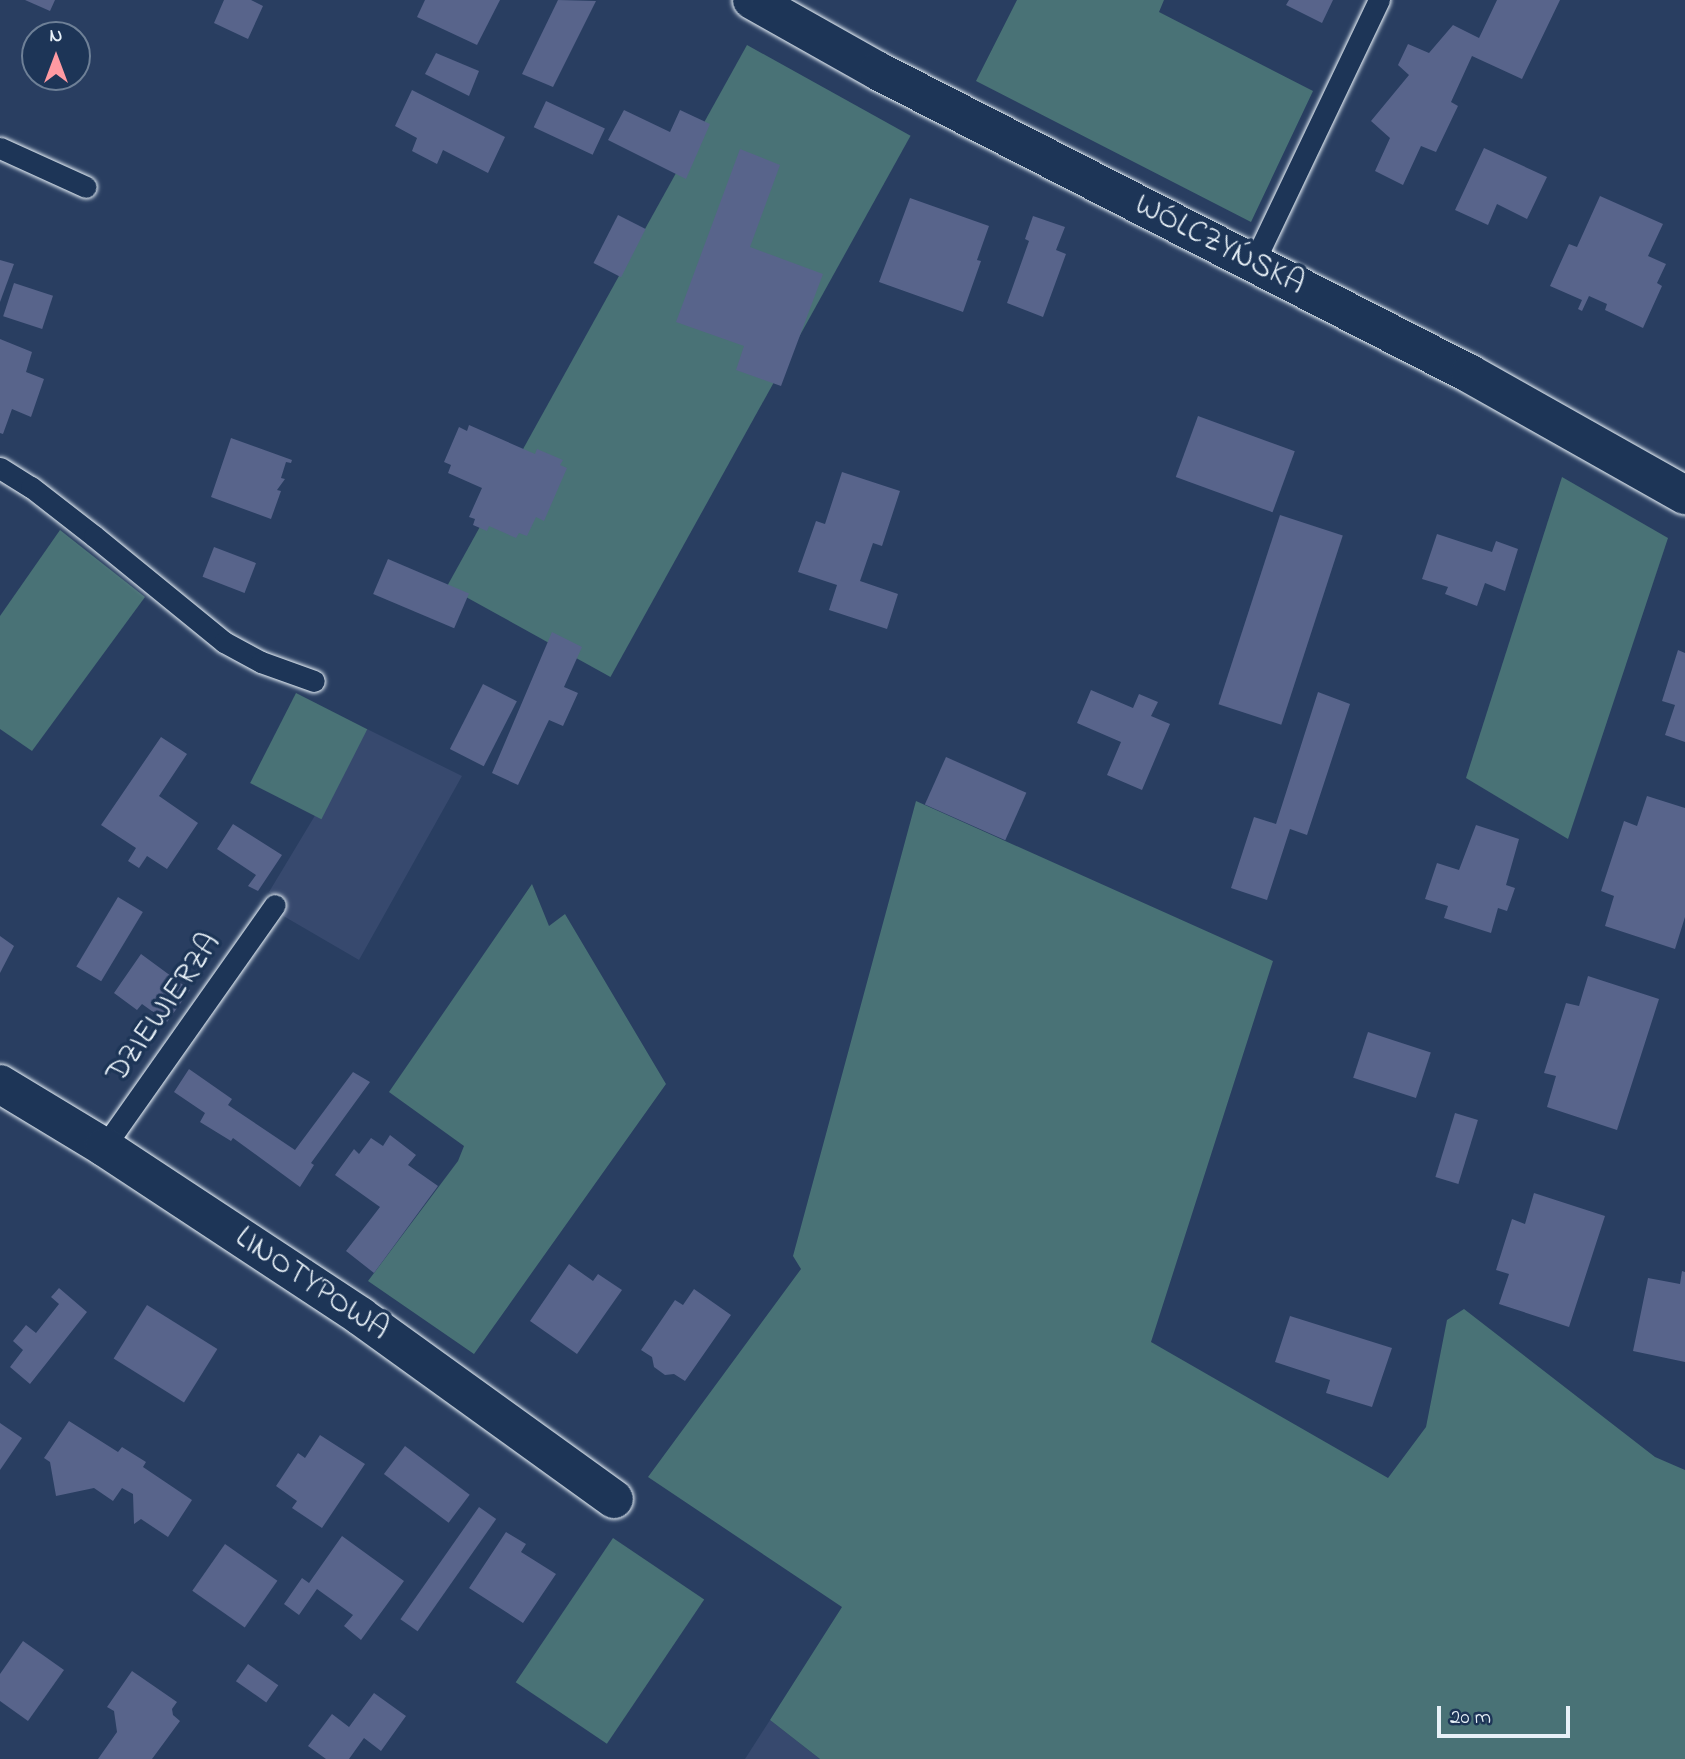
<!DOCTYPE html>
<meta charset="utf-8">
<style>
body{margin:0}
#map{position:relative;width:1685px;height:1759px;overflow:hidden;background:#293e61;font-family:"Indie Flower",sans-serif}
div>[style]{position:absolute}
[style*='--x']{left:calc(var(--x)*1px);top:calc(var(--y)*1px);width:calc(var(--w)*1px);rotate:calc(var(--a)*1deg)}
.built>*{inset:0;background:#37496e}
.green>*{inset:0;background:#497276;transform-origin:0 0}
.building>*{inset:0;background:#58648b;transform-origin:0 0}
.roads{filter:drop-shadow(0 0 2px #e8f1f8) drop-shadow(0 0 2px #e8f1f8)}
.lane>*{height:21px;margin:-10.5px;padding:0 10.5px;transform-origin:10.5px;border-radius:10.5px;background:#1d3557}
.street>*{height:38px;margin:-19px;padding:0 19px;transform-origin:19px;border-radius:19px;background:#1d3557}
.secondary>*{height:38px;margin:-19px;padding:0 19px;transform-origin:19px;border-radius:19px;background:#1d3557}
span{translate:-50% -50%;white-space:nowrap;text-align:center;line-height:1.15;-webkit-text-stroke:7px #1d3557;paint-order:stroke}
.street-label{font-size:32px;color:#e8f1f8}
.north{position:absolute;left:21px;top:21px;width:70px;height:70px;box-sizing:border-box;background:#1d3557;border:2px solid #6e8097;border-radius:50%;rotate:0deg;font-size:19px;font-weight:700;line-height:28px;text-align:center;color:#e8f1f8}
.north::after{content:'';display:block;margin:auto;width:24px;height:32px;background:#ff9aa2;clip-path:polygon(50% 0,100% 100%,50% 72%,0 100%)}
.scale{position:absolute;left:1437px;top:1706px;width:133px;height:32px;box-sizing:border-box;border:4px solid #e8f1f8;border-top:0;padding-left:9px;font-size:21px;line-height:24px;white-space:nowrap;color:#e8f1f8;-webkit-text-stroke:5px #1d3557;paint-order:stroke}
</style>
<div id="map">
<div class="built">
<div style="clip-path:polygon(367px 729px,462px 776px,359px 960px,280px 914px,287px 902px,269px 892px)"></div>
<div style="clip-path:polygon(770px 1720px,820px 1759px,745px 1759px)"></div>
</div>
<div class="green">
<div style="clip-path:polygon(1017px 0,1164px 0,1159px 12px,1313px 91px,1251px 222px,976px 81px)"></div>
<div style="left:747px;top:45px;width:187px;height:619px;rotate:29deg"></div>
<div style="clip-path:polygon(1562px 477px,1668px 538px,1568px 839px,1466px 778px)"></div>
<div style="clip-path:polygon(60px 530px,145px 597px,32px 751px,0 729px,0 616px)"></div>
<div style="left:296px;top:693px;width:80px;height:101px;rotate:27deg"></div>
<div style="clip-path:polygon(916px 801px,1273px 961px,1151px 1342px,1388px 1478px,1426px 1427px,1447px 1320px,1464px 1309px,1655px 1457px,1685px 1470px,1685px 1759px,820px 1759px,770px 1720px,842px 1607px,648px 1477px,801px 1269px,793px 1256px)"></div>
<div style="clip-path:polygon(532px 884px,549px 926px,565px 914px,666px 1084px,474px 1354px,368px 1281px,458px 1161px,464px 1146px,389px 1092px)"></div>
<div style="left:613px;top:1538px;width:110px;height:174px;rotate:34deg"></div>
</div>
<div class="building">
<div style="clip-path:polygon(25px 0,55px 0,50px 11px)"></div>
<div style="clip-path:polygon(224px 0,251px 0,263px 6px,248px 39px,214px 23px)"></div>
<div style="clip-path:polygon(425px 0,500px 0,477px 45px,417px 17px)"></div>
<div style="clip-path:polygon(558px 0,596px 1px,553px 87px,522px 74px)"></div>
<div style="clip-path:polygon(1289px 0,1333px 0,1322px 23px,1286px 5px)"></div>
<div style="clip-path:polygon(1497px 0,1560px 0,1522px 79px,1472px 56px,1451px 102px,1458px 106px,1436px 152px,1421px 146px,1403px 185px,1375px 171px,1390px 138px,1371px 121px,1409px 75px,1398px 65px,1408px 44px,1429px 53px,1453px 25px,1479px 38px)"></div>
<div style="clip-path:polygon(436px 53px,479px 71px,469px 96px,425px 74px)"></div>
<div style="clip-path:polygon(412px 90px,505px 137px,488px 173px,443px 150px,437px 164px,412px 151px,417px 138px,395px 126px)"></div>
<div style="left:546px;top:101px;width:65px;height:29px;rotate:25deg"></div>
<div style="clip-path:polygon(624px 110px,670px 132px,680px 110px,710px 124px,686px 179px,608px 140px)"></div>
<div style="clip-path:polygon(1484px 148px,1547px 177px,1527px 219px,1497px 204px,1488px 225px,1455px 210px)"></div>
<div style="clip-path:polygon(740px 149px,780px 165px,750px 247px,823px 274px,781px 386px,736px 370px,744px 346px,676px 322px)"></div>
<div style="clip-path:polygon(1600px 196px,1663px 224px,1648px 256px,1666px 264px,1657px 283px,1662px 286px,1643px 328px,1605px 310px,1607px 304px,1589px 296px,1582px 311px,1578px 309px,1582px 300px,1550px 286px,1569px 244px,1577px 247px)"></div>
<div style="clip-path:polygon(910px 198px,989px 226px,977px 260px,981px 261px,963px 312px,879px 282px)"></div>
<div style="left:618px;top:215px;width:31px;height:54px;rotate:27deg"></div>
<div style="clip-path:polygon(1033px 216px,1065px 227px,1056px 250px,1066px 254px,1043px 317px,1007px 303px,1029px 241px,1025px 239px)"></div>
<div style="clip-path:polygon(0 260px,14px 264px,0 302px)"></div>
<div style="left:14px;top:283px;width:41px;height:35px;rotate:18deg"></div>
<div style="clip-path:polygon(0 339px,32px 352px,26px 372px,44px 379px,31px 417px,12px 409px,3px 434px,0 433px)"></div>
<div style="left:1198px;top:416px;width:103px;height:65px;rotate:20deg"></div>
<div style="clip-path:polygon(469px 425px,535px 454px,537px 449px,563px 460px,560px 465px,567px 468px,544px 521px,536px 517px,527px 536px,519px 533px,516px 538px,489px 526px,487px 531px,473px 525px,475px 519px,469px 517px,482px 488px,448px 473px,451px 465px,444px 462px,459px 427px,467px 431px)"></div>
<div style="clip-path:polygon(231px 438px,292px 460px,291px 463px,286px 462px,281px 478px,285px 479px,277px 490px,281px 491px,271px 519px,211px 497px)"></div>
<div style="clip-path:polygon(842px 472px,900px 491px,882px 546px,873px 543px,860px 581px,898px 594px,887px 629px,829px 610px,837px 585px,798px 572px,816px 521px,825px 524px)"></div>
<div style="left:1280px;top:515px;width:66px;height:199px;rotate:18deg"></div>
<div style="clip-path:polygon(1437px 534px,1492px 552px,1496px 541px,1518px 549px,1505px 591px,1485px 583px,1477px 606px,1445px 594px,1448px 587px,1422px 579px)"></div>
<div style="left:214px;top:547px;width:45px;height:32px;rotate:21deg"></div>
<div style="left:388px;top:559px;width:88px;height:38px;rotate:23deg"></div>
<div style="clip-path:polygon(552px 632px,582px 647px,564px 687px,578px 693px,563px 726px,549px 720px,518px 785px,492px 773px)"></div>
<div style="clip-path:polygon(1678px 650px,1685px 653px,1685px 742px,1665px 735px,1675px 705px,1662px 701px)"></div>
<div style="left:483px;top:684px;width:38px;height:73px;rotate:27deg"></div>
<div style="clip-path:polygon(1091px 690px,1133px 708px,1139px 694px,1158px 702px,1151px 716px,1170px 724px,1142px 790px,1107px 775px,1121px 742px,1077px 723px)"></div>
<div style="clip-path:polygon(1318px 692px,1350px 704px,1307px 835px,1290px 829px,1267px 900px,1231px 888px,1254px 817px,1276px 824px)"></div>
<div style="clip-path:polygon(161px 737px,187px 754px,159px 796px,198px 823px,167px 869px,147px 856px,139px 868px,128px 861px,136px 848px,101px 825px)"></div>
<div style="left:946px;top:757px;width:88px;height:52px;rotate:24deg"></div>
<div style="clip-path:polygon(1647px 796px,1685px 808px,1685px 917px,1675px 949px,1605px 926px,1614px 896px,1601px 891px,1624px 821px,1637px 826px)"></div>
<div style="clip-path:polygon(233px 824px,282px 855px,258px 891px,248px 886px,256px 875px,217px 849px)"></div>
<div style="clip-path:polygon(1476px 825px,1519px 839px,1506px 885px,1515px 888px,1507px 911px,1498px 908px,1491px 933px,1444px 918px,1448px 906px,1425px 899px,1437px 863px,1459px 870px)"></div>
<div style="left:118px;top:897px;width:29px;height:81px;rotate:31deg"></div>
<div style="clip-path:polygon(0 936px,14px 946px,0 973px)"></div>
<div style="clip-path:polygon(141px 954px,190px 990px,167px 1022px,142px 1004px,137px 1010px,114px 993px)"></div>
<div style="clip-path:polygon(1588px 976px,1659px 999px,1617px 1130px,1547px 1107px,1556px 1076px,1544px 1073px,1566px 1003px,1579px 1006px)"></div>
<div style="left:1368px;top:1032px;width:66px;height:48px;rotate:18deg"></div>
<div style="clip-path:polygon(189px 1069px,232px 1099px,228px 1105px,295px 1150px,353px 1072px,370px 1082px,311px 1163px,314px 1165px,300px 1187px,233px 1138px,231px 1141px,200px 1122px,205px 1113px,174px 1092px)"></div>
<div style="left:1455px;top:1113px;width:24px;height:67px;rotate:17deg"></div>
<div style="clip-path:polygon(390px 1135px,416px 1155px,408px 1165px,438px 1186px,374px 1273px,346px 1251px,380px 1207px,335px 1175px,354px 1149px,359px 1154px,371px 1138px,383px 1146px)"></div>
<div style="clip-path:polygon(1534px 1193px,1605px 1216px,1569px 1327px,1499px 1304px,1509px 1274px,1496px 1270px,1512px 1219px,1525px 1224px)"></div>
<div style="clip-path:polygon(569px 1264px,593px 1281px,598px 1274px,622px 1290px,577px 1354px,530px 1321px)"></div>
<div style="clip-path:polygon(1682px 1271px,1685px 1272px,1685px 1362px,1633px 1351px,1648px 1278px,1680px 1284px)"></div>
<div style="clip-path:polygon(59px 1288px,87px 1312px,30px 1384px,10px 1367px,23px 1350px,13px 1341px,26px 1325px,36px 1333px,59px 1304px,51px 1297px)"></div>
<div style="clip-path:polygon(694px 1289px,731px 1315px,685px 1381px,674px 1374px,665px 1375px,654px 1367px,652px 1357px,641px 1350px,675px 1300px,683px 1305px)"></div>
<div style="left:147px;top:1305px;width:83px;height:63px;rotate:32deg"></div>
<div style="clip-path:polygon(1290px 1316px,1392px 1348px,1372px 1407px,1326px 1393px,1330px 1380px,1275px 1362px)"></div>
<div style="clip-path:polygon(69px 1421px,118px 1452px,122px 1447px,146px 1462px,143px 1467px,192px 1500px,168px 1537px,141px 1519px,134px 1524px,133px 1494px,122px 1488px,113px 1501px,94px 1488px,56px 1496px,50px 1462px,44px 1458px)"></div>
<div style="clip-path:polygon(0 1423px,22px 1438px,0 1470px)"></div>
<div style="clip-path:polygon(320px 1435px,365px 1464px,322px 1528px,292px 1508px,297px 1501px,276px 1486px,298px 1453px,305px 1458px)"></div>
<div style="left:405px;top:1446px;width:81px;height:35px;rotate:37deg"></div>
<div style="left:479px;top:1507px;width:21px;height:137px;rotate:35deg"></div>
<div style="clip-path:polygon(506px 1532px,526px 1544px,521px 1552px,556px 1574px,523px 1623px,469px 1588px)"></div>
<div style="clip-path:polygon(342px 1536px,404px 1581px,361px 1640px,344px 1626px,353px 1615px,317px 1589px,299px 1615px,284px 1604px,302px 1578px,309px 1583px)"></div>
<div style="left:225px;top:1544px;width:64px;height:57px;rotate:35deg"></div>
<div style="clip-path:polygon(23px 1641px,64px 1670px,28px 1721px,0 1701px,0 1674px)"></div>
<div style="left:248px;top:1664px;width:37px;height:21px;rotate:35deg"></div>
<div style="clip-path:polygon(132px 1671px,177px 1702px,172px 1709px,173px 1715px,180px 1721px,152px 1759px,98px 1759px,117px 1732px,114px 1711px,107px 1707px)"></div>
<div style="clip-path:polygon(374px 1693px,406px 1716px,381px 1751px,364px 1738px,349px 1759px,326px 1759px,308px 1746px,332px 1714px,349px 1727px)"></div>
</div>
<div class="roads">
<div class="lane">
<div style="--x:0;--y:148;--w:94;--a:24.4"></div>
<div style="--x:1253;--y:264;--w:293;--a:-64.5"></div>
<div style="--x:0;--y:468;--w:36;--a:32"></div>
<div style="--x:31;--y:487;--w:80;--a:37.9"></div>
<div style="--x:94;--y:536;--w:168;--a:39.2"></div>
<div style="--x:224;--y:642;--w:42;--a:28.4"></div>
<div style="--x:261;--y:662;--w:56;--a:19.7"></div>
<div style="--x:104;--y:1147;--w:296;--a:-54.8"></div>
</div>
<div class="street">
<div style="--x:0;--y:1084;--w:122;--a:31.2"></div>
<div style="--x:104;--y:1147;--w:307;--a:33.4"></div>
<div style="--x:360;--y:1316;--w:313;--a:35.8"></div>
</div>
<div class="secondary">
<div style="--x:752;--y:0;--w:145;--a:29.4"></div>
<div style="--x:878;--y:71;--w:665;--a:27.1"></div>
<div style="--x:1470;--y:374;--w:247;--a:29.4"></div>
</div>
</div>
<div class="street-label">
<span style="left:1219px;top:246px;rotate:27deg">WÓLCZYŃSKA</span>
<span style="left:165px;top:1009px;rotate:-55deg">DZIEWIERZA</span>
<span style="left:311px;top:1285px;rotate:34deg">LINOTYPOWA</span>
</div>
<div class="north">N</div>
<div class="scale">20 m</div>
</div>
